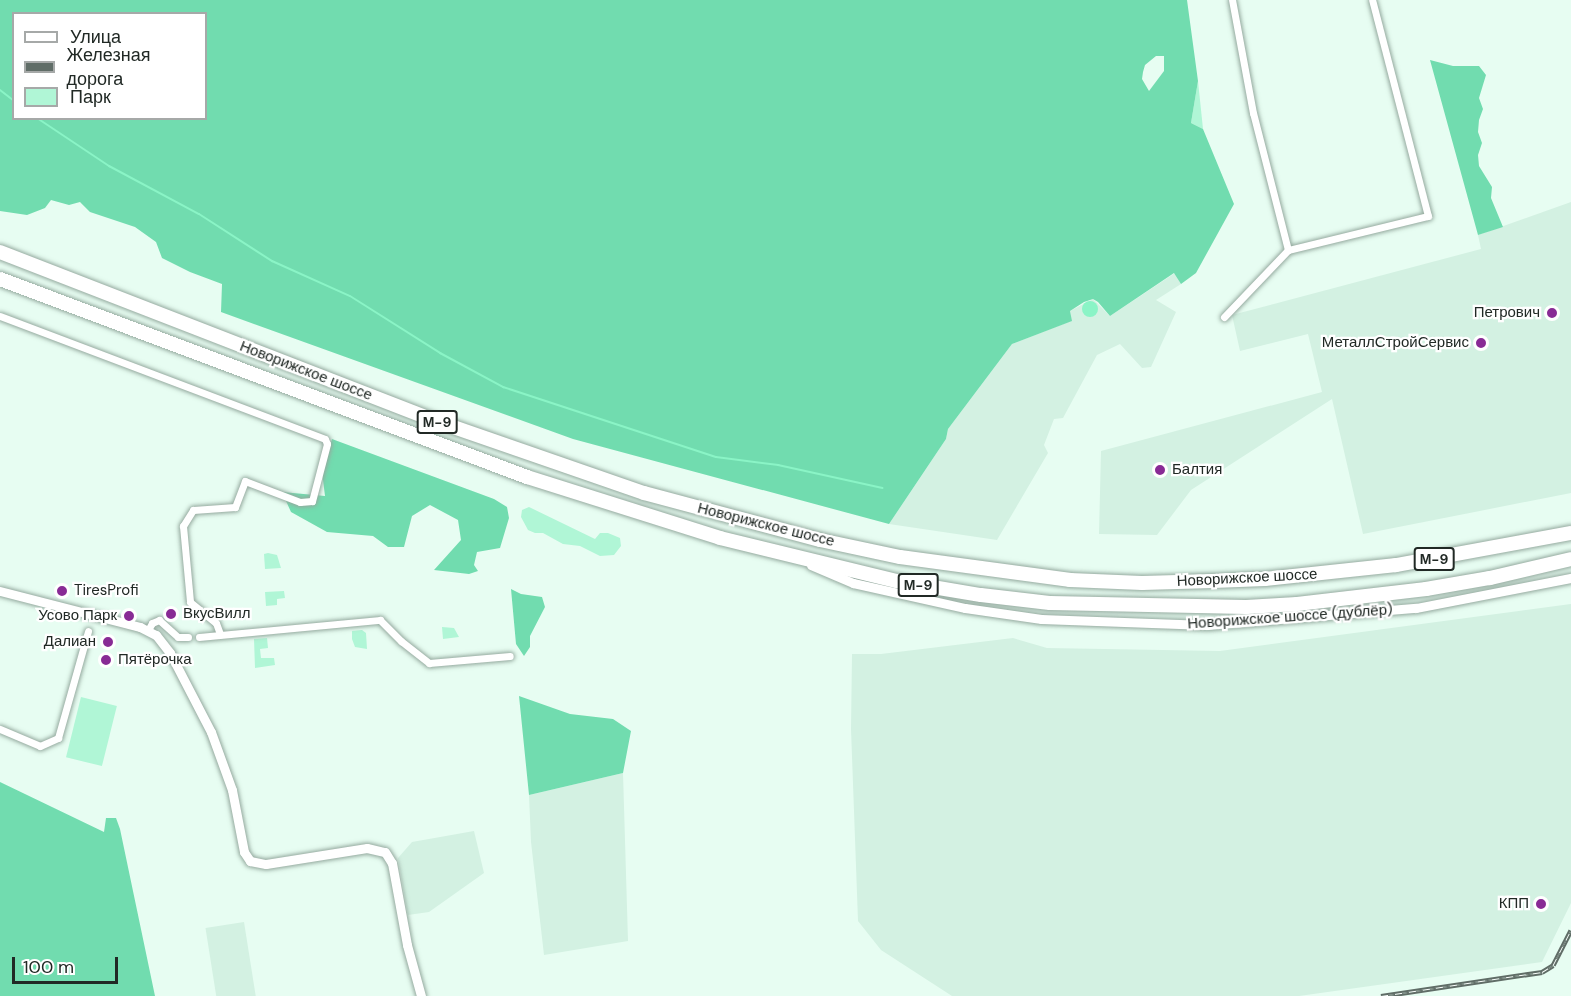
<!DOCTYPE html>
<meta charset="utf-8">
<style>
body{margin:0}
#map{position:relative;width:1571px;height:996px;overflow:hidden;background:#e7fdf2;font-family:"DM Sans",sans-serif}
div>[style]{position:absolute}
[style*='--x']{left:calc(var(--x)*1px);top:calc(var(--y)*1px);width:calc(var(--w)*1px);rotate:calc(var(--a)*1deg)}
.built>*{inset:0;background:#d3f1e2;transform-origin:0 0}
.green>*{inset:0;background:#b0f6d6;transform-origin:0 0}
.forest>*{inset:0;background:#71dcaf}
.water>*{inset:0;background:#8af4c6}
.round{border-radius:50%}
.stream>*{height:2px;margin:-1px;padding:0 1px;transform-origin:1px;border-radius:1px;background:#8af4c6}
.roads{filter:drop-shadow(0 0 2px #95aa9f) drop-shadow(0 0 2px #95aa9f)}
.minor>*{height:7px;margin:-3.5px;padding:0 3.5px;transform-origin:3.5px;border-radius:3.5px;background:#fff}
.tertiary>*{height:9px;margin:-4.5px;padding:0 4.5px;transform-origin:4.5px;border-radius:4.5px;background:#fff}
.motorway>*{height:14px;margin:-7px;padding:0 7px;transform-origin:7px;border-radius:7px;background:#fff}
.rail>*{height:4.5px;margin-top:-2.25px;transform-origin:0;background:repeating-linear-gradient(90deg,#fff 0 7px,#606d67 0 14px);box-sizing:border-box;border-block:2px solid #606d67}
.dots>*{width:16px;height:16px;translate:-50% -50%;box-sizing:border-box;border:3px solid #fff;border-radius:50%}
span{translate:-50% -50%;white-space:nowrap;text-align:center;line-height:1.15;-webkit-text-stroke:4.5px #fff;paint-order:stroke}
.shield-label span{padding:2px 4px;background:#fff;border:2px solid;border-radius:4px;-webkit-text-stroke-width:0}
.shield-label{font-size:14px;color:#212925;font-weight:700}
.poi-label{font-size:15px;color:#212925}
.right{translate:-100% -50%;text-align:right}
.left{translate:0 -50%;text-align:left}
.street-label{font-size:15px;color:#212925}
.legend{position:absolute;left:12px;top:12px;width:195px;height:108px;box-sizing:border-box;background:#fff;border:2px solid #a6a9a8;margin:0;padding:8px 10px;list-style:none;font-size:18px;color:#212925}
.legend li{display:flex;align-items:center;gap:12px;height:30px}
.legend b{width:30px;border:2px solid #a6a9a8}
.scale{position:absolute;left:12px;top:957px;width:106px;height:27px;box-sizing:border-box;border:3px solid #212925;border-top:0;padding-left:8px;font-size:18px;line-height:21px;white-space:nowrap;color:#212925;-webkit-text-stroke:4px #fff;paint-order:stroke}
</style>
<div id="map">
<div class="built">
<div style="clip-path:polygon(1571px 202px,1571px 493px,1363px 534px,1332px 399px,1191px 490px,1157px 535px,1099px 534px,1101px 451px,1322px 392px,1308px 334px,1240px 351px,1232px 315px,1481px 249px,1478px 235px)"></div>
<div style="clip-path:polygon(1175px 273px,1181px 284px,1156px 300px,1176px 312px,1151px 367px,1142px 368px,1120px 344px,1097px 355px,1063px 418px,1054px 419px,1044px 445px,1048px 453px,997px 540px,889px 524px,946px 439px,948px 429px,1012px 344px,1071px 321px,1070px 311px,1093px 299px,1110px 316px)"></div>
<div style="clip-path:polygon(1571px 604px,1571px 903px,1542px 962px,1299px 996px,952px 996px,881px 950px,858px 921px,851px 729px,852px 654px,881px 654px,1013px 638px,1047px 648px,1220px 651px)"></div>
<div style="clip-path:polygon(623px 773px,628px 941px,544px 955px,531px 842px,529px 795px)"></div>
<div style="clip-path:polygon(474px 831px,484px 873px,429px 912px,408px 915px,398px 858px,412px 842px)"></div>
<div style="left:244px;top:922px;width:75px;height:39px;rotate:81deg"></div>
</div>
<div class="green">
<div style="clip-path:polygon(1198px 81px,1203px 129px,1191px 123px)"></div>
<div style="clip-path:polygon(529px 507px,595px 539px,600px 533px,608px 533px,620px 538px,621px 546px,614px 555px,600px 556px,580px 546px,563px 544px,543px 533px,535px 533px,528px 530px,521px 517px,522px 510px)"></div>
<div style="clip-path:polygon(268px 553px,277px 555px,281px 568px,265px 569px,264px 554px)"></div>
<div style="clip-path:polygon(284px 591px,285px 598px,277px 599px,277px 605px,266px 606px,265px 592px)"></div>
<div style="clip-path:polygon(442px 627px,454px 628px,459px 637px,443px 639px)"></div>
<div style="clip-path:polygon(362px 630px,366px 633px,367px 649px,355px 647px,352px 639px,352px 631px)"></div>
<div style="clip-path:polygon(267px 638px,268px 648px,260px 649px,261px 658px,274px 658px,275px 665px,255px 668px,254px 639px)"></div>
<div style="left:81px;top:697px;width:37px;height:62px;rotate:14deg"></div>
</div>
<div class="forest">
<div style="clip-path:polygon(evenodd,0 0,1187px 0,1198px 81px,1191px 123px,1203px 129px,1234px 204px,1196px 273px,1181px 284px,1174px 273px,1110px 316px,1098px 302px,1093px 299px,1084px 302px,1070px 311px,1072px 321px,1012px 344px,948px 429px,946px 439px,889px 524px,573px 439px,221px 312px,222px 284px,190px 272px,162px 258px,156px 242px,135px 227px,90px 212px,80px 202px,69px 205px,51px 200px,45px 208px,27px 215px,0 211px,0 0,14px 14px,206px 14px,206px 118px,14px 118px,14px 14px,0 0,1156px 56px,1164px 56px,1164px 71px,1149px 91px,1142px 79px,1143px 72px,1145px 65px,1156px 56px)"></div>
<div style="clip-path:polygon(1430px 60px,1453px 66px,1479px 66px,1486px 75px,1479px 98px,1483px 109px,1479px 120px,1478px 132px,1482px 143px,1478px 155px,1479px 166px,1492px 187px,1491px 198px,1503px 227px,1478px 235px)"></div>
<div style="clip-path:polygon(332px 439px,494px 499px,507px 507px,509px 518px,500px 548px,477px 552px,474px 565px,478px 571px,469px 574px,434px 570px,461px 540px,458px 520px,430px 505px,412px 516px,404px 547px,388px 547px,373px 536px,327px 532px,291px 512px,282px 492px,325px 496px,322px 472px)"></div>
<div style="clip-path:polygon(511px 589px,521px 594px,542px 597px,545px 607px,530px 636px,530px 647px,524px 656px,516px 644px)"></div>
<div style="clip-path:polygon(519px 696px,570px 714px,613px 719px,631px 731px,623px 773px,529px 795px)"></div>
<div style="clip-path:polygon(0 782px,104px 832px,106px 818px,116px 818px,120px 829px,155px 996px,0 996px)"></div>
</div>
<div class="water">
<div class="round" style="left:1082px;top:301px;width:16px;height:16px"></div>
</div>
<div class="stream">
<div style="--x:0;--y:90;--w:18;--a:38"></div>
<div style="--x:37;--y:118;--w:87;--a:33.7"></div>
<div style="--x:109;--y:166;--w:102;--a:28.1"></div>
<div style="--x:199;--y:214;--w:87;--a:32.8"></div>
<div style="--x:272;--y:261;--w:85;--a:24.2"></div>
<div style="--x:350;--y:296;--w:107;--a:32.3"></div>
<div style="--x:440;--y:353;--w:72;--a:28.4"></div>
<div style="--x:503;--y:387;--w:224;--a:18.2"></div>
<div style="--x:716;--y:457;--w:63;--a:7.4"></div>
<div style="--x:778;--y:465;--w:107;--a:12.4"></div>
</div>
<div class="roads">
<div class="minor">
<div style="--x:1288;--y:250;--w:144;--a:-13.7"></div>
<div style="--x:1428;--y:216;--w:223;--a:-104.5"></div>
<div style="--x:0;--y:316;--w:347;--a:20.7"></div>
<div style="--x:325;--y:439;--w:5;--a:68"></div>
<div style="--x:327;--y:444;--w:59;--a:104.7"></div>
<div style="--x:312;--y:501;--w:12;--a:175"></div>
<div style="--x:300;--y:502;--w:59;--a:-159.1"></div>
<div style="--x:245;--y:481;--w:28;--a:111"></div>
<div style="--x:235;--y:507;--w:42;--a:175.9"></div>
<div style="--x:193;--y:510;--w:19;--a:122"></div>
<div style="--x:183;--y:526;--w:76;--a:84.7"></div>
<div style="--x:190;--y:602;--w:33;--a:39"></div>
<div style="--x:216;--y:623;--w:12;--a:70"></div>
<div style="--x:1224;--y:317;--w:93;--a:-46.3"></div>
<div style="--x:1288;--y:250;--w:141;--a:-104.3"></div>
<div style="--x:1253;--y:113;--w:115;--a:-100.5"></div>
<div style="--x:148;--y:630;--w:8;--a:-60"></div>
<div style="--x:152;--y:623;--w:8;--a:-23"></div>
<div style="--x:159;--y:620;--w:25;--a:42"></div>
<div style="--x:178;--y:637;--w:10;--a:0"></div>
<div style="--x:199;--y:637;--w:182;--a:-5.4"></div>
<div style="--x:380;--y:620;--w:30;--a:45"></div>
<div style="--x:401;--y:641;--w:36;--a:38"></div>
<div style="--x:429;--y:663;--w:81;--a:-4.9"></div>
<div style="--x:0;--y:729;--w:43;--a:23"></div>
<div style="--x:40;--y:746;--w:20;--a:-24"></div>
<div style="--x:58;--y:738;--w:111;--a:-74.3"></div>
</div>
<div class="tertiary">
<div style="--x:811;--y:565;--w:46;--a:23.2"></div>
<div style="--x:853;--y:583;--w:115;--a:12.6"></div>
<div style="--x:965;--y:608;--w:77;--a:8.2"></div>
<div style="--x:1041;--y:619;--w:166;--a:2.1"></div>
<div style="--x:1207;--y:625;--w:210;--a:-4.7"></div>
<div style="--x:1416;--y:608;--w:158;--a:-11"></div>
<div style="--x:0;--y:591;--w:145;--a:14.4"></div>
<div style="--x:140;--y:627;--w:18;--a:27"></div>
<div style="--x:156;--y:635;--w:23;--a:52"></div>
<div style="--x:170;--y:653;--w:89;--a:62.6"></div>
<div style="--x:211;--y:732;--w:62;--a:70.1"></div>
<div style="--x:232;--y:790;--w:63;--a:79"></div>
<div style="--x:244;--y:852;--w:11;--a:56"></div>
<div style="--x:250;--y:861;--w:16;--a:11"></div>
<div style="--x:266;--y:864;--w:102;--a:-9"></div>
<div style="--x:367;--y:848;--w:18;--a:13"></div>
<div style="--x:385;--y:852;--w:13;--a:58"></div>
<div style="--x:392;--y:863;--w:83;--a:79.6"></div>
<div style="--x:407;--y:945;--w:53;--a:74.6"></div>
</div>
<div class="motorway">
<div style="--x:0;--y:252;--w:464;--a:21.2"></div>
<div style="--x:433;--y:420;--w:223;--a:19.1"></div>
<div style="--x:644;--y:493;--w:182;--a:15"></div>
<div style="--x:820;--y:540;--w:82;--a:12"></div>
<div style="--x:900;--y:557;--w:172;--a:7.7"></div>
<div style="--x:1070;--y:580;--w:72;--a:2.4"></div>
<div style="--x:1142;--y:583;--w:71;--a:-1.6"></div>
<div style="--x:1213;--y:581;--w:52;--a:-2.2"></div>
<div style="--x:1265;--y:579;--w:132;--a:-6.1"></div>
<div style="--x:1396;--y:565;--w:178;--a:-10.4"></div>
<div style="--x:0;--y:279;--w:563;--a:20.59"></div>
<div style="--x:527;--y:477;--w:202;--a:17.5"></div>
<div style="--x:720;--y:538;--w:182;--a:13.7"></div>
<div style="--x:897;--y:581;--w:85;--a:9.5"></div>
<div style="--x:981;--y:595;--w:69;--a:6.6"></div>
<div style="--x:1050;--y:603;--w:196;--a:1.2"></div>
<div style="--x:1246;--y:607;--w:51;--a:-3.4"></div>
<div style="--x:1297;--y:604;--w:130;--a:-6.6"></div>
<div style="--x:1426;--y:589;--w:65;--a:-9.8"></div>
<div style="--x:1490;--y:578;--w:83;--a:-13.2"></div>
</div>
</div>
<div class="rail">
<div style="--x:1381;--y:996;--w:163;--a:-8.5"></div>
<div style="--x:1542;--y:972;--w:13;--a:-32"></div>
<div style="--x:1553;--y:965;--w:39;--a:-63"></div>
</div>
<div class="dots">
<div style="left:1552px;top:313px;background:#882b95"></div>
<div style="left:1481px;top:343px;background:#882b95"></div>
<div style="left:1160px;top:470px;background:#882b95"></div>
<div style="left:62px;top:591px;background:#882b95"></div>
<div style="left:171px;top:614px;background:#882b95"></div>
<div style="left:129px;top:616px;background:#882b95"></div>
<div style="left:108px;top:642px;background:#882b95"></div>
<div style="left:106px;top:660px;background:#882b95"></div>
<div style="left:1541px;top:904px;background:#882b95"></div>
</div>
<div class="shield-label">
<span style="left:437px;top:422px">М-9</span>
<span style="left:1434px;top:559px">М-9</span>
<span style="left:918px;top:585px">М-9</span>
</div>
<div class="poi-label">
<span class="right" style="left:1540px;top:313px">Петрович</span>
<span class="right" style="left:1469px;top:343px">МеталлСтройСервис</span>
<span class="left" style="left:1172px;top:470px">Балтия</span>
<span class="left" style="left:74px;top:591px">TiresProfi</span>
<span class="left" style="left:183px;top:614px">ВкусВилл</span>
<span class="right" style="left:117px;top:616px">Усово Парк</span>
<span class="right" style="left:96px;top:642px">Далиан</span>
<span class="left" style="left:118px;top:660px">Пятёрочка</span>
<span class="right" style="left:1529px;top:904px">КПП</span>
</div>
<div class="street-label">
<span style="left:306px;top:371px;rotate:21deg">Новорижское шоссе</span>
<span style="left:766px;top:525px;rotate:14deg">Новорижское шоссе</span>
<span style="left:1247px;top:578px;rotate:-3deg">Новорижское шоссе</span>
<span style="left:1290px;top:617px;rotate:-4deg">Новорижское шоссе (дублёр)</span>
</div>
<ul class="legend">
<li><b style="height:8px;background:#fff"></b>Улица</li>
<li><b style="height:8px;background:#606d67"></b>Железная дорога</li>
<li><b style="height:16px;background:#b0f6d6"></b>Парк</li>
</ul>
<div class="scale">100 m</div>
</div>
